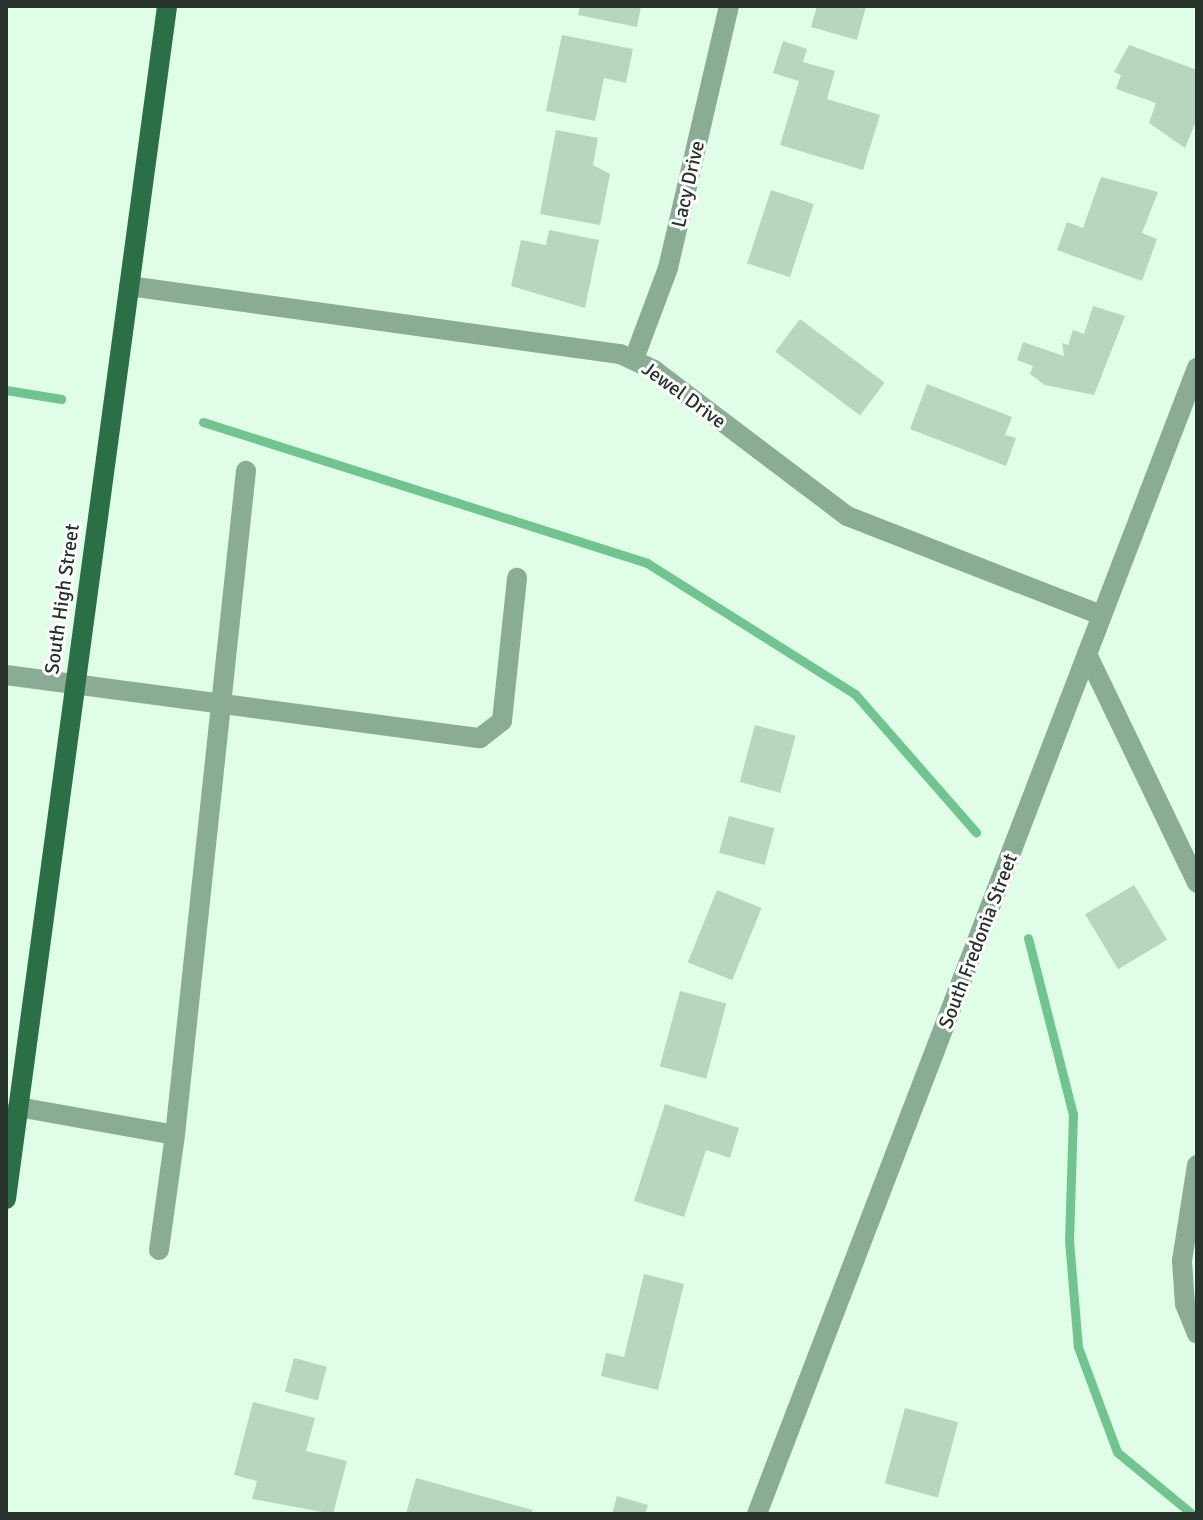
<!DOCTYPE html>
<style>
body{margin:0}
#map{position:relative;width:1203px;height:1520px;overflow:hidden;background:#dffde7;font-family:Signika,sans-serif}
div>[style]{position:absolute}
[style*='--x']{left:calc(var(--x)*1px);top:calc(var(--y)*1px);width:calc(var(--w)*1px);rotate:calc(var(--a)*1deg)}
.stream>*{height:9px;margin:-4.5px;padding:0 4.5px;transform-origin:4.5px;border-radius:4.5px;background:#71c38f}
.building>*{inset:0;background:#b8d5c0;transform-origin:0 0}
.minor>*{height:20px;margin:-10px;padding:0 10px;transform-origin:10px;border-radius:10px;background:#8aac95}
.major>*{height:20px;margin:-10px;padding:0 10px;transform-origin:10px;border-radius:10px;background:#2b6f47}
span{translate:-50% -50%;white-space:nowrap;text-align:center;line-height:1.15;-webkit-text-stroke:6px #fff;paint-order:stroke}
.street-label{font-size:20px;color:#28332b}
.frame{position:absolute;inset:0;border:8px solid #28332b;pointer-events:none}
</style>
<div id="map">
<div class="stream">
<div style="--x:6;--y:390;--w:56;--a:9.3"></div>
<div style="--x:203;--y:422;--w:466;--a:17.6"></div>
<div style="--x:647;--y:563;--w:246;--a:32.2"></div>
<div style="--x:855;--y:694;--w:184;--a:48.8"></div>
<div style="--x:1028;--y:938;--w:182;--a:75.7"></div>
<div style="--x:1073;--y:1114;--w:126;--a:91.8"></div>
<div style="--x:1069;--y:1240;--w:107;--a:85.2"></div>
<div style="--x:1078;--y:1347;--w:112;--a:69.6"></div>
<div style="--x:1117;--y:1452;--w:97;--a:39.6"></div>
</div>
<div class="building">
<div style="clip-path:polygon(580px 6px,641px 6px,637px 27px,578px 15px)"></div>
<div style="clip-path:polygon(817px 6px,866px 6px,857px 40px,811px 27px)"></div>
<div style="clip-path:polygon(562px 35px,633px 49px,626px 83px,604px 78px,595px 121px,546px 111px)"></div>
<div style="clip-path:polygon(783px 41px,807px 49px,803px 62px,835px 71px,827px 99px,880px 115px,863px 170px,780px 145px,799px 81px,773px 73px)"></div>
<div style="clip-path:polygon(1129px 45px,1197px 70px,1197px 119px,1185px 148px,1149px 123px,1156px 103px,1116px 89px,1121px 75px,1114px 72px)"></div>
<div style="clip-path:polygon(556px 130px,598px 138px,593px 165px,610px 174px,600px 225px,540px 214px)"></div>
<div style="clip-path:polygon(1101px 177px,1158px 192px,1142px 233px,1157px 239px,1142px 281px,1057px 250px,1067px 222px,1083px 228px)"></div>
<div style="left:771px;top:190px;width:45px;height:77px;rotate:18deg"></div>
<div style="clip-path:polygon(549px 230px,599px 240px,585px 308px,511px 286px,521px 240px,546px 245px)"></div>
<div style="clip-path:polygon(1093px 306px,1125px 316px,1094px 395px,1045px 385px,1030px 374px,1033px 366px,1017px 360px,1023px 342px,1064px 356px,1062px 343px,1068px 345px,1073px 330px,1084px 334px)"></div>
<div style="left:800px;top:319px;width:106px;height:41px;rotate:37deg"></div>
<div style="clip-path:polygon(927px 384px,1012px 417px,1005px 435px,1016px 438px,1006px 466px,910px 429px)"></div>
<div style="left:755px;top:725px;width:42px;height:59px;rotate:15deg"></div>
<div style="left:729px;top:816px;width:47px;height:38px;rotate:15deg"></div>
<div style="left:1134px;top:885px;width:64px;height:57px;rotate:59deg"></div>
<div style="left:717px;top:890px;width:48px;height:78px;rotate:22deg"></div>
<div style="left:680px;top:991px;width:48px;height:78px;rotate:15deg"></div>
<div style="clip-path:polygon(665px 1104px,739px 1128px,730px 1158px,706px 1150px,684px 1217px,634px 1201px)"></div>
<div style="clip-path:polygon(644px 1274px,684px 1284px,658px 1390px,601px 1376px,606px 1353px,624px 1357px)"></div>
<div style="left:294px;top:1358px;width:34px;height:35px;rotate:15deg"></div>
<div style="clip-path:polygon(253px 1402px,315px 1418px,306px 1451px,347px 1461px,333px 1514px,252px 1499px,257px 1481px,234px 1475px)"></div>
<div style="left:905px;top:1408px;width:55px;height:78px;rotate:15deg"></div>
<div style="clip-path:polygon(416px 1478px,533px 1510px,531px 1514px,406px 1514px)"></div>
<div style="clip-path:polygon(617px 1496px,648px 1505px,645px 1514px,612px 1514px)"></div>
</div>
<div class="minor">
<div style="--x:129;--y:286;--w:496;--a:7.9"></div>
<div style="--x:620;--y:354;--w:38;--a:25"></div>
<div style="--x:654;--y:370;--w:242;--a:37.1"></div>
<div style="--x:847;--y:516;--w:273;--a:21.3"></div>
<div style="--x:634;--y:359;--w:97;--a:-69.5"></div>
<div style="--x:668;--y:268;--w:269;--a:-76.9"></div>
<div style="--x:1087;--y:654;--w:254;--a:64.3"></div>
<div style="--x:6;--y:675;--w:478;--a:7.6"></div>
<div style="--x:480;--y:738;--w:28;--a:-38"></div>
<div style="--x:502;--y:721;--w:144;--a:-84"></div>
<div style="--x:18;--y:1107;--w:159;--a:10.1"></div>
<div style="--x:175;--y:1135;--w:668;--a:-83.9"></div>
<div style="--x:1197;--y:1165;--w:97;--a:98.9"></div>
<div style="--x:1182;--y:1261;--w:43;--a:86"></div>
<div style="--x:1185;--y:1304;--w:32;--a:68"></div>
<div style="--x:159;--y:1250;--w:116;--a:-82.1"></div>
<div style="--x:757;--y:1514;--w:1228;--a:-69"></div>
</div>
<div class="major">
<div style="--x:6;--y:1199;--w:1204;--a:-82.31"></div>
</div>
<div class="street-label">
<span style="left:688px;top:184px;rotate:-77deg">Lacy Drive</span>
<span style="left:684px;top:395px;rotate:36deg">Jewel Drive</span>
<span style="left:62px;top:599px;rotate:-82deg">South High Street</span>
<span style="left:978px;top:941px;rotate:-69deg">South Fredonia Street</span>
</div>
<div class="frame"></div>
</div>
